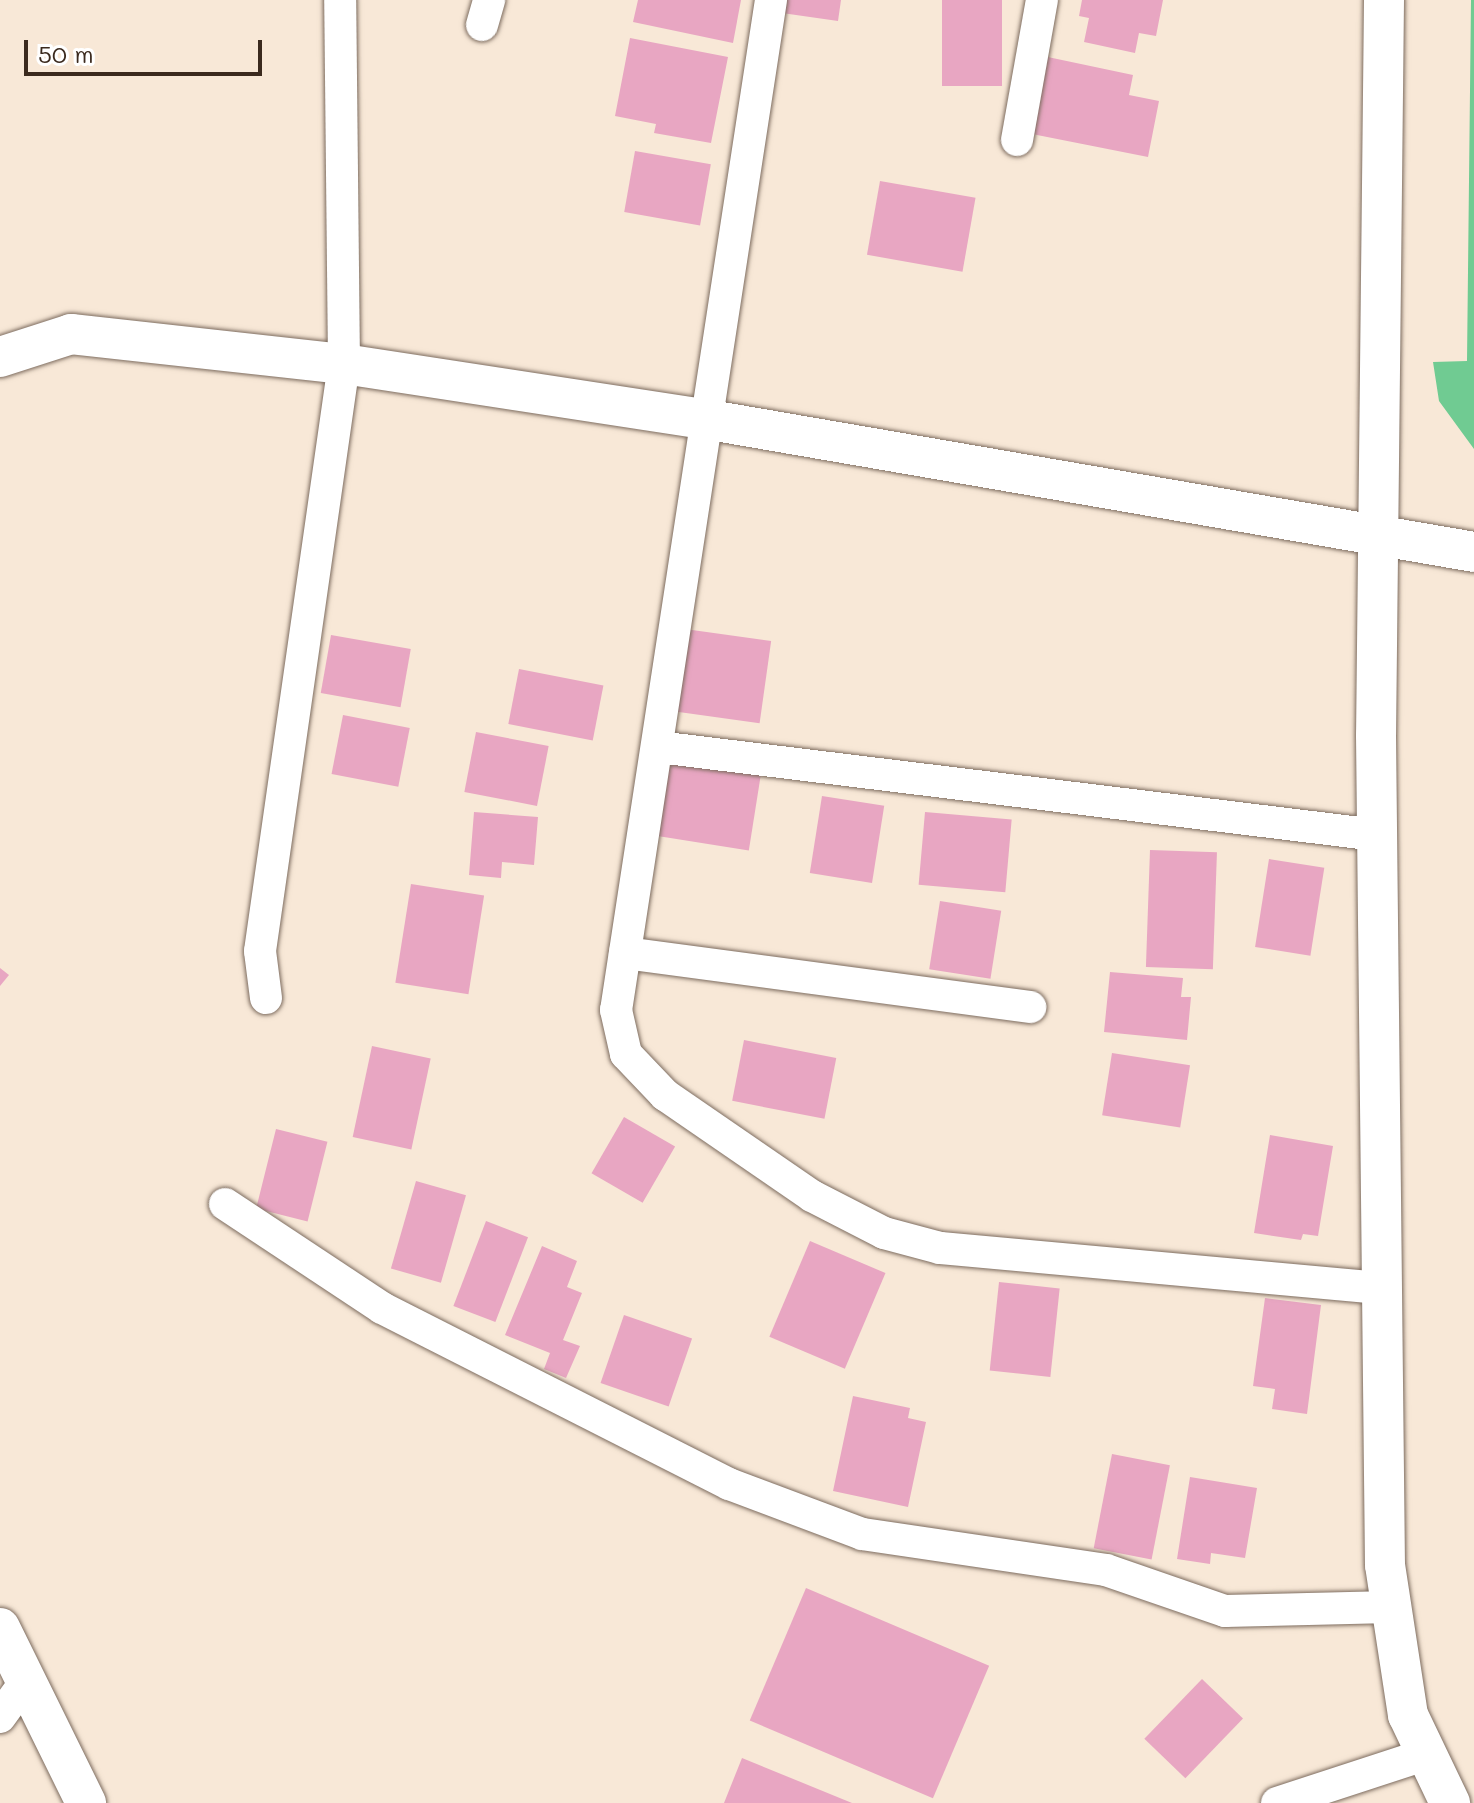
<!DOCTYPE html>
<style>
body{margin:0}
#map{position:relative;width:1474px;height:1803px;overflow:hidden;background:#f8e8d7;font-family:Mali,sans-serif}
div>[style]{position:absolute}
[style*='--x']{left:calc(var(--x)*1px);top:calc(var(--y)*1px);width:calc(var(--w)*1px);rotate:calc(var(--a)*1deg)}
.green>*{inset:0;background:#70cb92}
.building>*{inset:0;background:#e8a6c2;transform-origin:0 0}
.roads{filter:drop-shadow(0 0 2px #7d6c5f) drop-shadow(0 0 2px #7d6c5f)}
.minor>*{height:32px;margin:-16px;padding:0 16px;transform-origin:16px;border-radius:16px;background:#fff}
.tertiary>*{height:40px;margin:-20px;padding:0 20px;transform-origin:20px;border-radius:20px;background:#fff}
span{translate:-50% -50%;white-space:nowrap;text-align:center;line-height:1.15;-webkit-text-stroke:6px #fff;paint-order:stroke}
.scale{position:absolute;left:24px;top:40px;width:238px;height:36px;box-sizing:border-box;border:4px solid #3b2a1e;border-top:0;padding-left:10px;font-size:24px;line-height:28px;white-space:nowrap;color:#3b2a1e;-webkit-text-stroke:6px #fff;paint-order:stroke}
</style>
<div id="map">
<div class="green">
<div style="clip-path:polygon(1471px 0,1474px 0,1474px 449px,1439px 401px,1433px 362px,1467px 361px)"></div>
</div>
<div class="building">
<div style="clip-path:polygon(638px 0,741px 0,733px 43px,633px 22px)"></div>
<div style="clip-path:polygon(784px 0,841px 0,838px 21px,782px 13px)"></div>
<div style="left:942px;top:0;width:60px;height:86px"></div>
<div style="clip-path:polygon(1082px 0,1163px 0,1156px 36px,1139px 33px,1135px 53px,1084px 42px,1089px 18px,1079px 16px)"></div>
<div style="clip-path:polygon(630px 38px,728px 57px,711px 143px,654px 133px,656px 124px,615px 116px)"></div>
<div style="clip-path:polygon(1043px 56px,1133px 75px,1129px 95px,1159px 101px,1148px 157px,1027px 133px)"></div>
<div style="left:635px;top:151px;width:77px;height:62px;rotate:10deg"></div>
<div style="left:880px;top:181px;width:97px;height:75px;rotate:10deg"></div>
<div style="left:685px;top:629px;width:87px;height:83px;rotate:8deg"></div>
<div style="left:331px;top:635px;width:81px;height:59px;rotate:10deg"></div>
<div style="left:519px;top:669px;width:86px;height:56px;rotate:11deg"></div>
<div style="left:343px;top:715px;width:68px;height:60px;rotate:11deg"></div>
<div style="left:476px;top:732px;width:74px;height:61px;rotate:11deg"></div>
<div style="left:657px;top:759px;width:105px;height:76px;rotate:9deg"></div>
<div style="left:822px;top:796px;width:63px;height:78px;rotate:9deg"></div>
<div style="clip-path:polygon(474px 812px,538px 817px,534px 865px,502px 862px,501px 878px,469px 875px)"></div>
<div style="left:925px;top:812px;width:87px;height:73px;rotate:5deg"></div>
<div style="left:1150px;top:850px;width:67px;height:117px;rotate:2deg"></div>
<div style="left:1269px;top:859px;width:56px;height:89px;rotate:9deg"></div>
<div style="left:411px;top:884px;width:74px;height:100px;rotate:9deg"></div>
<div style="left:940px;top:901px;width:62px;height:69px;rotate:9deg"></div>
<div style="clip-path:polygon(0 968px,9px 975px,0 986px)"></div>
<div style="clip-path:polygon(1110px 972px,1183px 978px,1181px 997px,1191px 997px,1187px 1040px,1104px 1032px)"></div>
<div style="left:744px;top:1040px;width:94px;height:62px;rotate:11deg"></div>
<div style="left:372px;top:1046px;width:60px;height:93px;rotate:12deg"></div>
<div style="left:1112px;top:1053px;width:79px;height:63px;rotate:9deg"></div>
<div style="left:624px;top:1117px;width:59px;height:65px;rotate:30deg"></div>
<div style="left:276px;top:1129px;width:53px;height:82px;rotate:14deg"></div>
<div style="clip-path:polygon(1270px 1135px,1333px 1146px,1318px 1236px,1303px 1234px,1301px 1240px,1254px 1233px)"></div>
<div style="left:416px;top:1181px;width:52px;height:91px;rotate:16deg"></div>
<div style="left:486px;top:1221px;width:45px;height:91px;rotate:21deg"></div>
<div style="left:810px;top:1241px;width:82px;height:104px;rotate:23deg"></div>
<div style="clip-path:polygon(542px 1246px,577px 1261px,567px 1287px,582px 1293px,563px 1340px,580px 1346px,566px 1378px,544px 1369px,550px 1353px,505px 1335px)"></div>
<div style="left:999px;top:1282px;width:61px;height:89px;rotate:6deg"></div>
<div style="clip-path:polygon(1265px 1298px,1321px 1305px,1307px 1414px,1272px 1409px,1275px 1389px,1253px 1386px)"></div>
<div style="left:624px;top:1315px;width:72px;height:72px;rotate:19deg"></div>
<div style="clip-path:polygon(853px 1396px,910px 1408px,908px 1418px,926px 1422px,908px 1507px,833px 1491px)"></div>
<div style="left:1112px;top:1454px;width:59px;height:96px;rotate:11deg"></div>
<div style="clip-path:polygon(1190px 1477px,1257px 1488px,1245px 1558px,1211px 1553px,1210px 1564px,1177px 1559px)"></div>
<div style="left:806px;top:1588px;width:199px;height:144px;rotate:23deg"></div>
<div style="left:1202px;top:1679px;width:57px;height:83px;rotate:44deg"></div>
<div style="clip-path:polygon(742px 1758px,852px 1803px,724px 1803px)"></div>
</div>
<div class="roads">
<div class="minor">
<div style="--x:771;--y:0;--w:1022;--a:98.72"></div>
<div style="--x:616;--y:1010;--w:45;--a:77.2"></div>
<div style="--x:626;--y:1054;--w:57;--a:46.4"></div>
<div style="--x:665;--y:1095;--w:178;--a:34.5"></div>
<div style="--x:812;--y:1196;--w:81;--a:27.2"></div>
<div style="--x:884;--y:1233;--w:58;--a:15"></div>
<div style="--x:940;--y:1248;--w:445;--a:5.2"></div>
<div style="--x:482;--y:25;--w:26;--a:-74"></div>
<div style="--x:1017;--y:140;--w:142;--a:-79.9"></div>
<div style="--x:658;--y:747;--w:724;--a:6.98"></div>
<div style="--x:625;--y:953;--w:409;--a:7.6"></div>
<div style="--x:266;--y:998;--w:47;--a:-97.3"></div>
<div style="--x:260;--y:951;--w:593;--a:-81.86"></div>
<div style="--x:344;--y:364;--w:364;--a:-90.6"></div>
<div style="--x:225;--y:1204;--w:188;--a:33.5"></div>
<div style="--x:382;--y:1308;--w:389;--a:26.9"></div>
<div style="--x:729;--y:1484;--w:142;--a:20.6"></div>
<div style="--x:862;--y:1534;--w:247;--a:8.4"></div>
<div style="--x:1106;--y:1570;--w:126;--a:19"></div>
<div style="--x:1225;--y:1611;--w:166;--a:-1.4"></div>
<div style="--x:0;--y:1717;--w:44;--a:-54.2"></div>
<div style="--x:1277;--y:1803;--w:158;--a:-18.1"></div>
</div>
<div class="tertiary">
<div style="--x:1384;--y:0;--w:735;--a:90.62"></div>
<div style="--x:1376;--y:735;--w:830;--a:89.38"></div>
<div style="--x:1385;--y:1565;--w:152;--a:81.3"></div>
<div style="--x:1408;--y:1715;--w:98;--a:64.5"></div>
<div style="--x:0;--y:357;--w:75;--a:-17.9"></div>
<div style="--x:71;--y:334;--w:275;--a:6.3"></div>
<div style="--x:344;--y:364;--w:370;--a:8.7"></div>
<div style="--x:710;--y:420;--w:775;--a:9.8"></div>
<div style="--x:0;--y:1628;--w:195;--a:63.8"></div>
</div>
</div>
<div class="scale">50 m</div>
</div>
